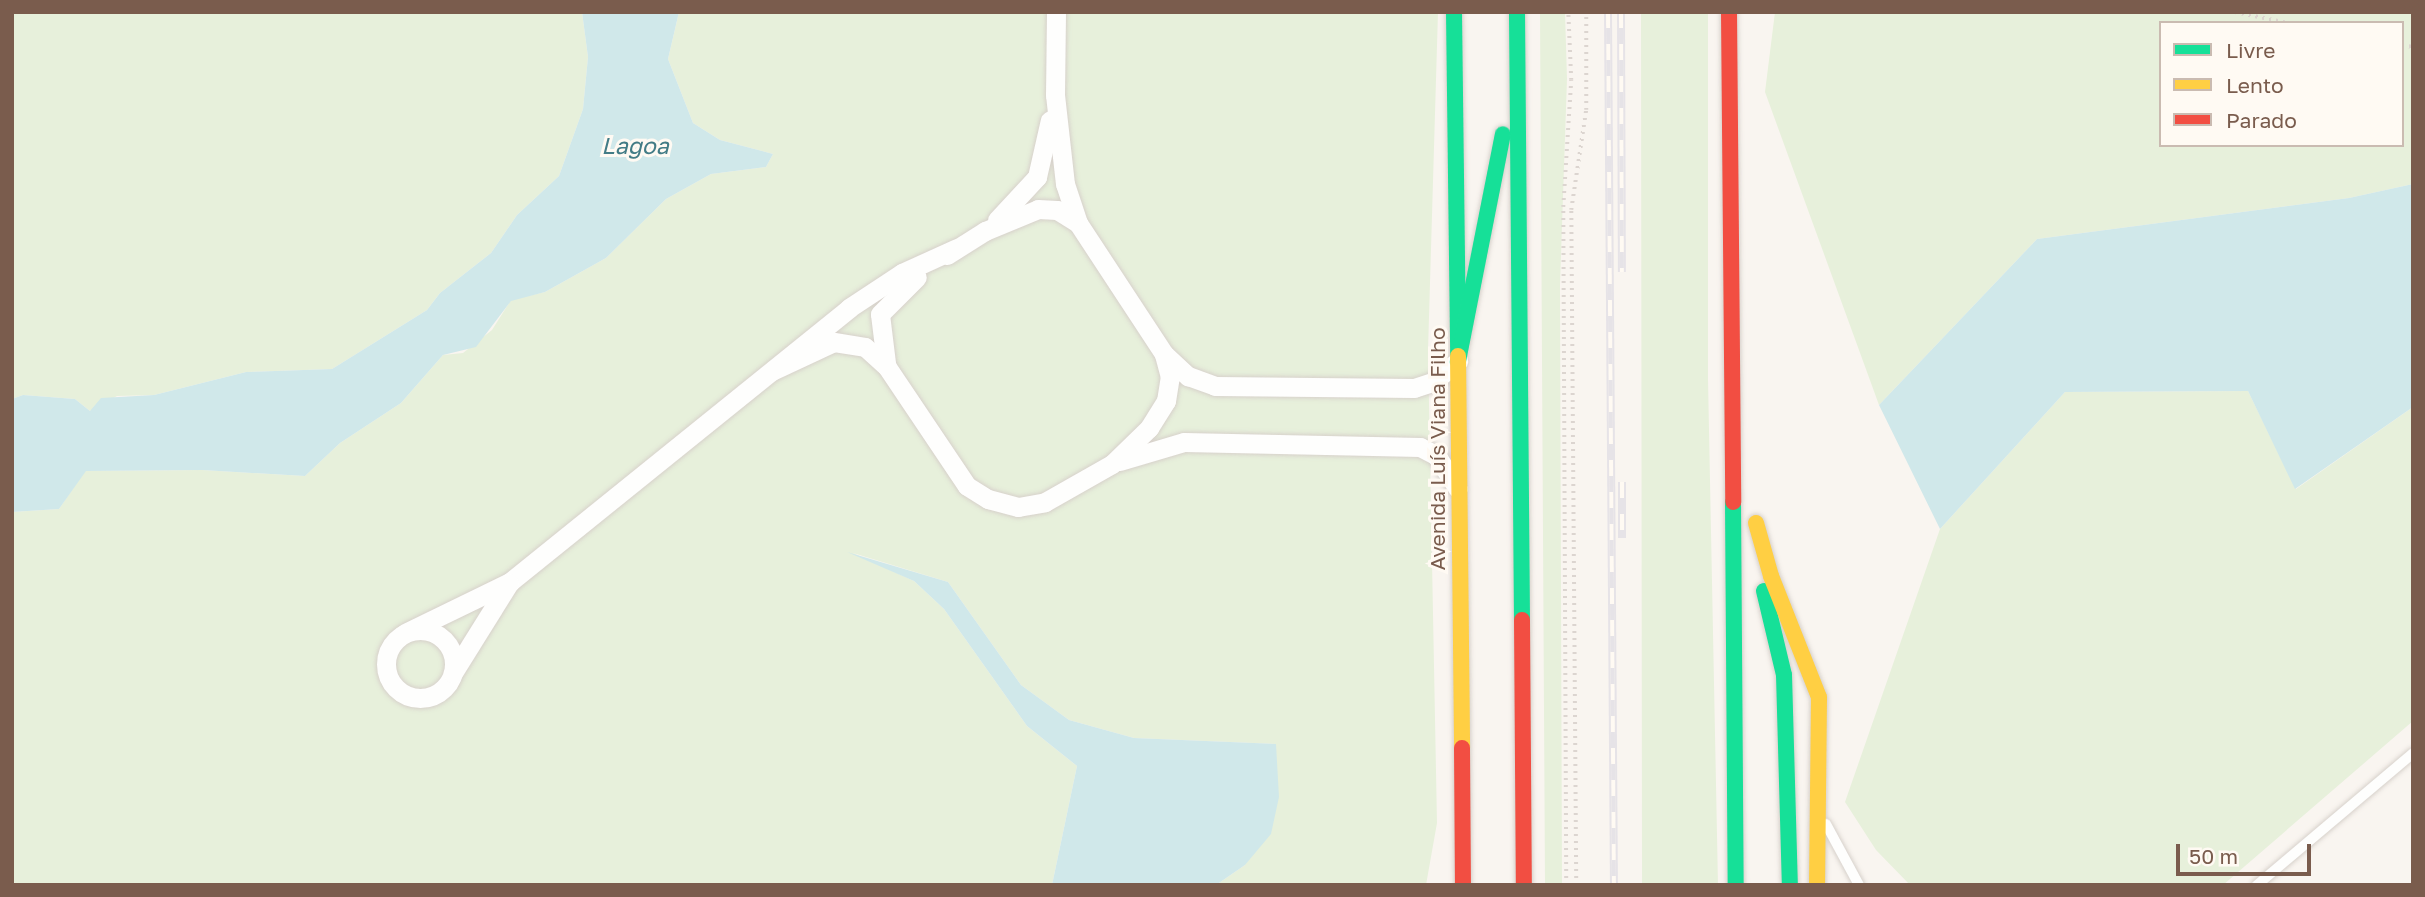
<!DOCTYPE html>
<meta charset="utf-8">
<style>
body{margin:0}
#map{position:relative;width:2425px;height:897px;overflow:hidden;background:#f9f5f0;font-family:"Golos Text",sans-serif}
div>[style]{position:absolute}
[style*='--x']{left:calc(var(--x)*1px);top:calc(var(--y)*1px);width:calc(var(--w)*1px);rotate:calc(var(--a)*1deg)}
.green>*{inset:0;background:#e7f0db}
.water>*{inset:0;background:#d0e8ea}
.path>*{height:3.5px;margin-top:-1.75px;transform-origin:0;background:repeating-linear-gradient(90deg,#dcd5d0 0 2px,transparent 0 7px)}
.roads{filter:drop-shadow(0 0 2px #d7d1cb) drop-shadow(0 0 2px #d7d1cb)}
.lane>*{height:10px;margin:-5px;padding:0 5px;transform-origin:5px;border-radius:5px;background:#fefefd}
.street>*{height:19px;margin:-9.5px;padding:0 9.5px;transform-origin:9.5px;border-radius:9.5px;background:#fefefd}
.street>.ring{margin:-9.5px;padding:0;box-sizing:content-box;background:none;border:19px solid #fefefd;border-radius:50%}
.fast>*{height:16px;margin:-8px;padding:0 8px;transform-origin:8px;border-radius:8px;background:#16e098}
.slow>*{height:16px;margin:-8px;padding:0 8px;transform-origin:8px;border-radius:8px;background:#ffcf43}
.jam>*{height:16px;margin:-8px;padding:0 8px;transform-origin:8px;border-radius:8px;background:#f24e42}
.rail>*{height:8px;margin-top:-4px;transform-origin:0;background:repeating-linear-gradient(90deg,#fffaf3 0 16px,#e6e3e7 0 32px);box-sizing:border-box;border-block:2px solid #e6e3e7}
span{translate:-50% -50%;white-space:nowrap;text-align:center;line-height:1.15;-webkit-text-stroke:6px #fffaf3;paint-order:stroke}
.street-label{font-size:21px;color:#7a5c4d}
.water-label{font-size:23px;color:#437c86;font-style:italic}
.frame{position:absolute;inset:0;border:14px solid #7a5c4d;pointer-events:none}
.legend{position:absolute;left:2159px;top:21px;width:245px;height:126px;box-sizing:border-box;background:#fffaf3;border:2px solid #cabbb1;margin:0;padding:9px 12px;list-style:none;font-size:21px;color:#7a5c4d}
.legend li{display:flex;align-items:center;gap:14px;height:35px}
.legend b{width:35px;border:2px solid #cabbb1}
.scale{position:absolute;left:2176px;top:844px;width:135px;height:32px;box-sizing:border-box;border:4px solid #7a5c4d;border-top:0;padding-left:9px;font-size:21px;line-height:24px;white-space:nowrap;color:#7a5c4d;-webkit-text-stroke:5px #fffaf3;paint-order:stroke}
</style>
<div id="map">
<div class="green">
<div style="clip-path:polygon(12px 12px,582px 12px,588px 57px,583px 109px,559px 176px,517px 215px,491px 253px,440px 293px,427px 310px,332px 369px,246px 372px,154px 395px,117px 396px,90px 411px,75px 399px,23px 395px,12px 399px)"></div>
<div style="clip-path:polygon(679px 12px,1438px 12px,1428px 351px,1437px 823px,1426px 885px,1216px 885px,1245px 865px,1276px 744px,1134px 738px,1069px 720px,1021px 685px,948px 582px,853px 553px,914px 581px,944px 609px,1027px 726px,1077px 766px,1052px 885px,12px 885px,12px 512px,59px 509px,85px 471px,202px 470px,305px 476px,340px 443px,401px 403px,443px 355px,463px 353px,492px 330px,511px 300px,545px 292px,606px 258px,666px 199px,711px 174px,766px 167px,773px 154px,720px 140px,693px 123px,668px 59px)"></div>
<div style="clip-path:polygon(1540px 12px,1565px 12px,1567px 79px,1560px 285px,1562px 885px,1545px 885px)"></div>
<div style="clip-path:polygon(1641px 12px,1708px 12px,1708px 379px,1718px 885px,1642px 885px)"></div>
<div style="clip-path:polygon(evenodd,1775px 12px,2413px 12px,2413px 184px,2349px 198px,2037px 239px,1879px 405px,1765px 92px,1775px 12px,2161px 23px,2402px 23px,2402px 145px,2161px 145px,2161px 23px)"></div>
<div style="clip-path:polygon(2248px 391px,2296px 489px,2413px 407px,2413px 721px,2223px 885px,1910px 885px,1876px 850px,1845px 802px,1940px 529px,2065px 392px)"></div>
</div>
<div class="water">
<div style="clip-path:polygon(582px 12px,679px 12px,668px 59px,693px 123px,720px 140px,773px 154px,766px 167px,711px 174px,666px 199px,606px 258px,545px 292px,511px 301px,476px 347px,443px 355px,401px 403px,340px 443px,305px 476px,202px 470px,86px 471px,59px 509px,12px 512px,12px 399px,23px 395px,75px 399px,90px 411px,101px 398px,154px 395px,246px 372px,332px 369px,427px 310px,440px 293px,491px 253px,517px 215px,559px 176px,583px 109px,588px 57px)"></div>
<div style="clip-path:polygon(2413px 184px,2413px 407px,2295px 489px,2248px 391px,2065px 392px,1940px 529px,1879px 405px,2037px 239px,2349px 198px)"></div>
<div style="clip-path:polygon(847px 552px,948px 582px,1021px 685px,1069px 720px,1134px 738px,1276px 744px,1279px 797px,1271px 834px,1245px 865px,1216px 885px,1052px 885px,1077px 766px,1027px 726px,944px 609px,914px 581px)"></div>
</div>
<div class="path">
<div style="--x:2235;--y:12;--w:54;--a:11.7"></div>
<div style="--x:2402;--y:45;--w:11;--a:10"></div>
<div style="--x:1566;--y:885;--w:678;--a:-90.25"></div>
<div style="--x:1563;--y:207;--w:127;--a:-86.4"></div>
<div style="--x:1571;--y:80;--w:68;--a:-92.5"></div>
<div style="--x:1576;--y:885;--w:675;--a:-90.42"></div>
<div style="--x:1571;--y:210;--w:101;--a:-81.5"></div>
<div style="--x:1586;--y:110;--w:98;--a:-90"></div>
</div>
<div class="roads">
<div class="lane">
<div style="--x:1826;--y:824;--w:69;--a:61.6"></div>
<div style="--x:2257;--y:885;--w:204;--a:-40.2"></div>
</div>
<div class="street">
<div style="--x:997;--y:220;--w:59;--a:-47.1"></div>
<div style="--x:1037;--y:177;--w:58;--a:-77.2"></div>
<div style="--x:947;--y:255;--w:45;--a:-32.3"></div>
<div style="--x:985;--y:231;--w:57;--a:-22.5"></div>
<div style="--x:1038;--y:209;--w:19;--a:3"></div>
<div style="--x:1057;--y:210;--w:25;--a:32"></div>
<div style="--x:1164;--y:354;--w:33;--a:43"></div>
<div style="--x:1188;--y:376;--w:29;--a:20"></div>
<div style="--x:1215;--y:386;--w:199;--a:0.6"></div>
<div style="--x:1414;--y:388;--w:20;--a:-18"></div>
<div style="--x:1433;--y:382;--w:33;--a:-40"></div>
<div style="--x:886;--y:363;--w:49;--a:-97"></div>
<div style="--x:880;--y:314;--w:52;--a:-45"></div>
<div style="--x:772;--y:371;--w:68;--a:-25.1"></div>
<div style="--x:834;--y:342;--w:31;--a:9"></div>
<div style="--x:865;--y:347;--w:30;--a:42"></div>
<div style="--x:887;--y:367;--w:143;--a:56.1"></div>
<div style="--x:967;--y:486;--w:25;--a:32"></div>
<div style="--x:988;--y:499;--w:31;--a:15"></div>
<div style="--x:1018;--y:507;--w:27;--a:-10"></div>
<div style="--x:1045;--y:502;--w:77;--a:-29.6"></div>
<div style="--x:1112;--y:464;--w:52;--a:-44.2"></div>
<div style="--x:1149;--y:428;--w:32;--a:-58"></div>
<div style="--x:1166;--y:401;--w:24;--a:-81"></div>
<div style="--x:1170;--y:377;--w:24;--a:-105"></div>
<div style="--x:1164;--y:354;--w:157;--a:-123.3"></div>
<div style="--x:1078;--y:223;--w:41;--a:-108.4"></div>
<div style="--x:1065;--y:184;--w:90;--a:-96.4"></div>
<div style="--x:1055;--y:95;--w:83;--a:-89.3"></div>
<div style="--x:1120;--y:461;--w:67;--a:-16.5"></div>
<div style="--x:1184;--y:442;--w:236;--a:1.2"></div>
<div style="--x:1420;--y:447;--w:18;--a:27"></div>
<div style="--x:1436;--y:455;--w:40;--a:57.1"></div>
<div class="ring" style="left:386px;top:630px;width:49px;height:49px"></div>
<div style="--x:405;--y:633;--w:117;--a:-25.9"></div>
<div style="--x:510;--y:582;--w:436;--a:-38.9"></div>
<div style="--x:849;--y:308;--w:64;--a:-33.4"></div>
<div style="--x:902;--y:273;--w:60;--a:-24.4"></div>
<div style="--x:453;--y:673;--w:106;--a:-58.1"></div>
</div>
<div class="fast">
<div style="--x:1454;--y:12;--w:344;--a:89.3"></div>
<div style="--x:1517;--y:12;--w:608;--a:89.53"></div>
<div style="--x:1458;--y:361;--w:231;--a:-78.8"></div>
<div style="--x:1733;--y:502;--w:383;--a:89.6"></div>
<div style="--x:1764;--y:591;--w:86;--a:76.6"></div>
<div style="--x:1784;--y:675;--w:210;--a:88.4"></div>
</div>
<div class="slow">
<div style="--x:1458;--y:356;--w:392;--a:89.4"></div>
<div style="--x:1756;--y:523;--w:55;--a:74.2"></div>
<div style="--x:1771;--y:576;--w:130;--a:68.4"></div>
<div style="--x:1819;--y:697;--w:188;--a:90.6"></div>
</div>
<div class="jam">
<div style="--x:1729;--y:12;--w:490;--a:89.5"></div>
<div style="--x:1522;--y:620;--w:265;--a:89.6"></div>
<div style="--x:1462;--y:748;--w:137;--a:89.6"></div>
</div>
</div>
<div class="rail">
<div style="--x:1608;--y:12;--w:873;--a:89.61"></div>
<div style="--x:1621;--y:12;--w:260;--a:89.8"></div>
<div style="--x:1622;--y:482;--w:56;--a:90"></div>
</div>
<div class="street-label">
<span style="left:1437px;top:449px;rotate:-90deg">Avenida Luís Viana Filho</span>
</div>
<div class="water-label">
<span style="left:635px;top:145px">Lagoa</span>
</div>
<div class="frame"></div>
<ul class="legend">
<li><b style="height:9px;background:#16e098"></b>Livre</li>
<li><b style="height:9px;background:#ffcf43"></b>Lento</li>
<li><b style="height:9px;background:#f24e42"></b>Parado</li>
</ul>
<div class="scale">50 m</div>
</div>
